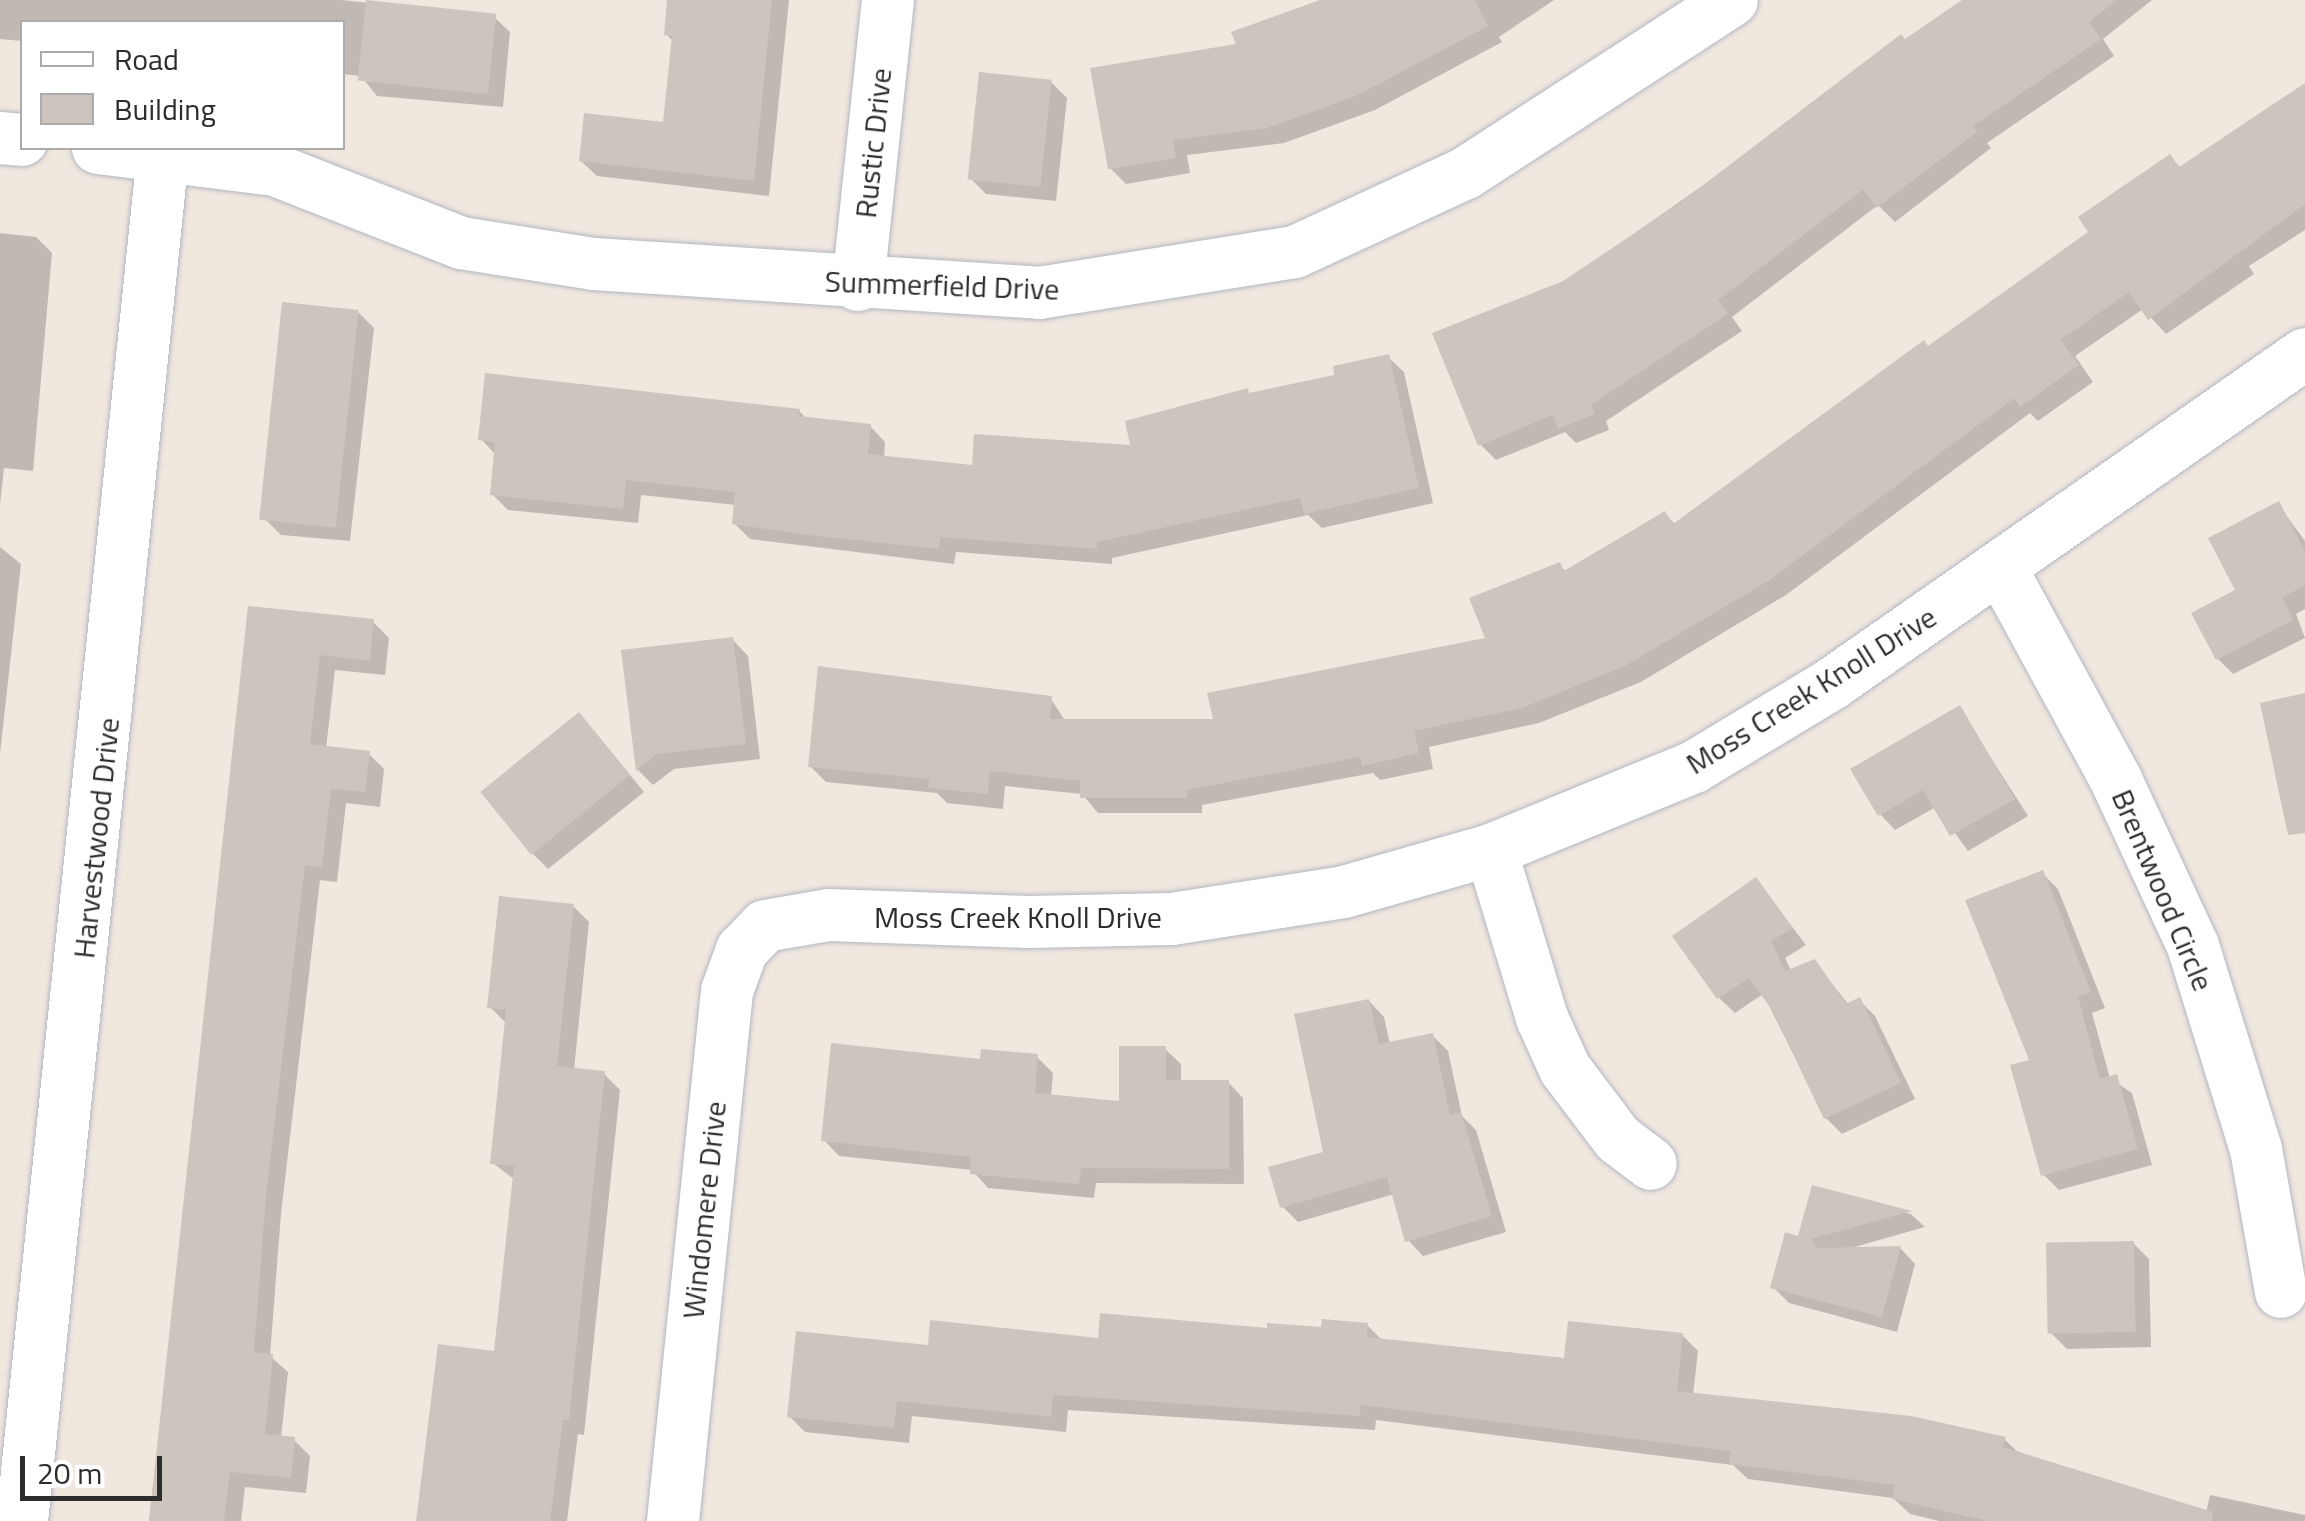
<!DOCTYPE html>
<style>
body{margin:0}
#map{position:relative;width:2305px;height:1521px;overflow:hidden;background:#f0e7df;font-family:"Titillium Web",sans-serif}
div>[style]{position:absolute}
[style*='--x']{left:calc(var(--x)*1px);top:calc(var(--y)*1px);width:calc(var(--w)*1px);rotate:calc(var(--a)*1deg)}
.shadow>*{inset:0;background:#0003}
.building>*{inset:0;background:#cbc5bd;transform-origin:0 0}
.roads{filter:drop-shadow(0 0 2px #b3b7c2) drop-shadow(0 0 2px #b3b7c2)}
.minor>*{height:52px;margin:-26px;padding:0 26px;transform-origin:26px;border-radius:26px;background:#fff}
span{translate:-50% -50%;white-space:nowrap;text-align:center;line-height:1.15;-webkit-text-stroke:10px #fff;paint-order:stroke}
.street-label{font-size:30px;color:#2d2d2d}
.legend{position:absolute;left:20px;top:20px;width:325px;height:130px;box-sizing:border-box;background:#fff;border:2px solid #ababab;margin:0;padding:12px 18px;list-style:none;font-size:30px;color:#2d2d2d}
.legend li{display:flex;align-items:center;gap:20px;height:50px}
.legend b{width:50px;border:2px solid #ababab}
.scale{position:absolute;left:20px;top:1456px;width:142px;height:45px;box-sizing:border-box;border:5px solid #2d2d2d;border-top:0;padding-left:12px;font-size:30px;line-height:35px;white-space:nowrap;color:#2d2d2d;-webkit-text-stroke:8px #fff;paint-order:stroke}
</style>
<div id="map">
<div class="shadow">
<div style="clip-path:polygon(0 0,342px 0,494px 17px,510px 32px,503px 107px,377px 96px,361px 76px,342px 74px,342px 22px,22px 22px,22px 41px,0 39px)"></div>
<div style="clip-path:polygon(669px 0,789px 0,769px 196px,597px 176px,581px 161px,665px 125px,674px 42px,666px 34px)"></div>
<div style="clip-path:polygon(1327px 0,1554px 0,1499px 37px,1502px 42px,1375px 110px,1284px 143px,1187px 155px,1190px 173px,1126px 184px,1110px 168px,1239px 46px)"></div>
<div style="clip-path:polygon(1967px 0,2152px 0,2103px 39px,2114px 56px,1987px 143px,1991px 148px,1895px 222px,1878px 205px,1732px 317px,1742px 331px,1606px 421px,1609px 430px,1576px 443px,1565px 432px,1496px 460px,1480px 444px,1564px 283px)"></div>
<div style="clip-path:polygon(1051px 82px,1067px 98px,1056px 201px,986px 194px,970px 178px)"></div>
<div style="clip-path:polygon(2305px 90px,2305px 230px,2249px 266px,2254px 274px,2166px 334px,2143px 309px,2075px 356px,2093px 382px,2038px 421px,2030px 413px,1786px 595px,1641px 682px,1539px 723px,1429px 747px,1433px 769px,1380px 780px,1373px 773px,1202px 805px,1202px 813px,1098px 813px,1082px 794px,1005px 786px,1003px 809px,947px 803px,937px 793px,826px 782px,810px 766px,1051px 699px,1066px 722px,1216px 722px,1489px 640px,1559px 565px,1567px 572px,1665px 514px,1676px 525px,2092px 233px,2170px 157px,2181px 168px)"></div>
<div style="clip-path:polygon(0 233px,36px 237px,52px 253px,33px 471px,4px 468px,0 505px)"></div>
<div style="clip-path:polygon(358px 312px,374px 328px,350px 541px,281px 535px,265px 519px)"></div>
<div style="clip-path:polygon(1388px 357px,1404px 372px,1433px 503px,1322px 528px,1308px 515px,1112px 558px,1112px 564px,956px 552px,954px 564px,750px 539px,734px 523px,736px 505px,641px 495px,638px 523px,508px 510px,492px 494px,496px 455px,481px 439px,799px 411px,807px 419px,870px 426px,885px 442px,884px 458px,974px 467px,1133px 448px,1247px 391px,1252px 395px,1337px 376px)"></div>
<div style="clip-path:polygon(2278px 504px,2305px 541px,2305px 609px,2296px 614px,2305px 638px,2233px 674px,2218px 659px,2238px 591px)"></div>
<div style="clip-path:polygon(0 547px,21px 564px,0 754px)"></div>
<div style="clip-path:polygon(251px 609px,373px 622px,389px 638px,385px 675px,335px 670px,326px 749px,368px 753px,384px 769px,380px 807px,346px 803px,337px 882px,320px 880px,281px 1214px,270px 1356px,288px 1372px,281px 1438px,294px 1440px,310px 1456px,306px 1493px,245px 1487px,241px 1521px,149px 1521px)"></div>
<div style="clip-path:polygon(733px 640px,748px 656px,760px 759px,674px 769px,653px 785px,638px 770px,624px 652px)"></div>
<div style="clip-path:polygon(1959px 708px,2028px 816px,1968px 851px,1936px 807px,1895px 830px,1880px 814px)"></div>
<div style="clip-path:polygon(594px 731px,644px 792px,548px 869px,533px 854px)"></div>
<div style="clip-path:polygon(2042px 873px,2058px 889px,2105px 1008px,2092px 1013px,2110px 1078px,2132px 1093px,2152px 1165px,2059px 1190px,2043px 1174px,2032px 1062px)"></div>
<div style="clip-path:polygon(1756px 880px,1806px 945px,1785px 958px,1791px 971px,1814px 962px,1849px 1005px,1859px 1000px,1875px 1016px,1915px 1099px,1842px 1134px,1826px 1118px,1763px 994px,1735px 1013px,1719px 998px)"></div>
<div style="clip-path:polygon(573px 906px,589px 922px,574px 1070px,604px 1074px,620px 1090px,584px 1435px,578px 1434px,567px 1521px,419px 1521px,496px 1354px,515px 1180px,493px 1163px,506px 1023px,490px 1007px)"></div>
<div style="clip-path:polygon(1369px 1001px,1384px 1017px,1390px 1044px,1432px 1035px,1448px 1051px,1462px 1116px,1476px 1130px,1506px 1232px,1423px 1256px,1408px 1240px,1394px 1194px,1298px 1222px,1282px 1206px,1326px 1153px)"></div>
<div style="clip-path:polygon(1165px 1049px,1181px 1064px,1181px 1082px,1228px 1082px,1243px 1098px,1244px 1184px,1096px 1183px,1094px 1198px,988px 1188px,972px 1170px,839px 1156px,824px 1140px,982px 1061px,1037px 1057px,1053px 1073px,1051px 1097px,1121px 1103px)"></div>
<div style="clip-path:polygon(1814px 1188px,1911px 1214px,1925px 1227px,1851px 1248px,1900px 1248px,1915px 1264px,1897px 1332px,1789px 1303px,1773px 1287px,1800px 1239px)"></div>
<div style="clip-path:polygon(2133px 1243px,2149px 1259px,2151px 1347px,2067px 1349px,2051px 1333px)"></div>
<div style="clip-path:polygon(1367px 1325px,1383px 1341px,1566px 1360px,1682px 1335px,1698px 1351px,1693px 1395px,2004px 1439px,2020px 1454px,2206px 1513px,2210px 1495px,2305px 1515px,2305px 1521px,1939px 1521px,1910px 1514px,1893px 1498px,1748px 1479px,1733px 1465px,1376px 1420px,1375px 1430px,1068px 1410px,1066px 1432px,912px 1416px,909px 1443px,805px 1432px,789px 1416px,930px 1348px)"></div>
</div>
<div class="building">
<div style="left:366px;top:0;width:131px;height:81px;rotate:6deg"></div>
<div style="clip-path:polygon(667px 0,772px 0,754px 181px,579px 161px,584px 113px,663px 122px,672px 36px,664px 35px)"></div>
<div style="clip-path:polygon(1320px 0,1475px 0,1488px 26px,1358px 95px,1267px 128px,1173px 140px,1176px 158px,1108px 169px,1090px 68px,1236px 44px,1231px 32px)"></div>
<div style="clip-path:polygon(1962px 0,2117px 0,2089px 22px,2101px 39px,1973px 126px,1977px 132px,1877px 208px,1863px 190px,1718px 300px,1728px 314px,1591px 405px,1595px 414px,1558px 429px,1553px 415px,1478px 446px,1432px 333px,1563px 281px,1681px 202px,1901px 34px,1905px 39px)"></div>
<div style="left:979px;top:72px;width:73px;height:108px;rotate:6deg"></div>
<div style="clip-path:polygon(2305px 83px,2305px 204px,2148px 320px,2129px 292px,2061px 340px,2079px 365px,2020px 407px,2014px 398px,1770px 580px,1625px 666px,1522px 708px,1414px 731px,1419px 753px,1362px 766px,1360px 757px,1187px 790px,1187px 798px,1080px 798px,1080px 781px,990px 771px,988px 794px,928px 788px,929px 779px,808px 767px,818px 666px,1052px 696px,1050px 719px,1213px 719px,1207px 693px,1485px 638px,1469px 598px,1560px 562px,1564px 571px,1665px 511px,1673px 524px,1924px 340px,1928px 346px,2088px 232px,2078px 217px,2170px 154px,2179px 167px)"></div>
<div style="left:282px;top:302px;width:77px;height:219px;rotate:6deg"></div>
<div style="clip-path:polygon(1389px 354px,1419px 488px,1304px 514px,1300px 498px,1097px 542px,1097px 549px,940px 537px,939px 549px,808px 535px,732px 524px,735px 492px,626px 480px,623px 509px,490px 495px,495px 442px,478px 440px,485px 373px,800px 409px,799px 416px,871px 424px,868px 454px,972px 465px,974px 434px,1130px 445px,1125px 421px,1248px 388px,1249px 393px,1334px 375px,1333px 366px)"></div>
<div style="clip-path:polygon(2279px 501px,2305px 552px,2305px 586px,2282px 597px,2293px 620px,2216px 660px,2191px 613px,2235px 590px,2208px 538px)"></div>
<div style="clip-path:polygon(248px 606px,374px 619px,370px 661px,320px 655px,310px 744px,370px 751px,365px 792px,331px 789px,322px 867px,305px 865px,266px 1196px,254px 1352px,273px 1354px,265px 1434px,295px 1437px,291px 1478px,230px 1472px,224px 1521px,149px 1521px)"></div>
<div style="clip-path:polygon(733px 637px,746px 744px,657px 754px,636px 771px,621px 650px)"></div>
<div style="clip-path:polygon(2305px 693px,2305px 833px,2288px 835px,2260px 703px)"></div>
<div style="clip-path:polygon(1960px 705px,2015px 799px,1950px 836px,1923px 790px,1878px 816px,1850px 769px)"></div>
<div style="left:579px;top:712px;width:81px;height:127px;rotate:51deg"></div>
<div style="clip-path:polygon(2043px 870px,2091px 992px,2078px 997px,2100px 1079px,2117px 1074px,2138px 1149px,2041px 1176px,2010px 1065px,2029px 1060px,1965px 900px)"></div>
<div style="clip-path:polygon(1756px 877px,1793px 928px,1771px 941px,1785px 971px,1815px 959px,1846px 1004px,1860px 997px,1901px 1083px,1824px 1119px,1772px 1010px,1749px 978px,1717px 999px,1672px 936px)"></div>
<div style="clip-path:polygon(499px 896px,574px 904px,557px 1066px,605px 1071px,569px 1420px,563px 1420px,550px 1521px,416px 1521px,438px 1344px,494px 1351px,514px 1166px,490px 1164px,506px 1010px,487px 1008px)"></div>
<div style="clip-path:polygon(1369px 999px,1379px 1044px,1433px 1033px,1450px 1115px,1461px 1112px,1492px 1216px,1405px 1242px,1387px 1177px,1280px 1208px,1268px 1167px,1323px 1152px,1294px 1014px)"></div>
<div style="clip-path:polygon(831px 1043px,980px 1059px,981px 1049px,1038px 1054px,1035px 1093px,1119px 1101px,1119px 1046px,1166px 1046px,1166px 1080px,1229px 1080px,1229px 1169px,1081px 1168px,1079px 1184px,970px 1174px,971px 1157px,821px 1141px)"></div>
<div style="clip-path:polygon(1812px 1185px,1912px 1211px,1811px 1239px,1817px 1248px,1901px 1246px,1882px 1317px,1770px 1288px,1785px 1232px,1798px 1236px)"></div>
<div style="left:2134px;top:1241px;width:91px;height:88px;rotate:89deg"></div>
<div style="clip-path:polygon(1100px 1313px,1267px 1328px,1267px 1323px,1321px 1327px,1322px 1319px,1368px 1323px,1367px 1337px,1564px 1358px,1568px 1321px,1683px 1333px,1677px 1391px,1911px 1416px,2006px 1437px,2003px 1447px,2213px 1512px,2212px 1521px,1988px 1521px,1892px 1499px,1895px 1485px,1729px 1464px,1731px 1451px,1361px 1405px,1360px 1416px,1053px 1395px,1051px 1417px,897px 1401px,894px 1428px,787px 1417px,796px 1331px,928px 1345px,930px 1320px,1098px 1338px)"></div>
</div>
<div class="roads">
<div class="minor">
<div style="--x:0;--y:138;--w:22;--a:5"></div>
<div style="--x:98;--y:148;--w:178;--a:7.1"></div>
<div style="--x:275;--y:170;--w:200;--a:21.4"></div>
<div style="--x:461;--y:243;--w:135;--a:9"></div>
<div style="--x:594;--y:264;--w:446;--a:3.7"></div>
<div style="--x:1039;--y:293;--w:259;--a:-9.1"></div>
<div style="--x:1295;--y:252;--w:188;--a:-24.8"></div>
<div style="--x:1466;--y:173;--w:317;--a:-33"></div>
<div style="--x:858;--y:285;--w:287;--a:-84"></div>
<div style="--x:2000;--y:567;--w:243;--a:61.4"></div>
<div style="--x:2116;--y:780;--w:183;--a:65.1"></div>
<div style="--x:2193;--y:946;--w:213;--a:72.8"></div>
<div style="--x:2256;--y:1149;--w:145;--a:80.1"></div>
<div style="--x:1491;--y:850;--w:176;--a:73.1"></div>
<div style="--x:1542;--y:1018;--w:56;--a:65.7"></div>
<div style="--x:1565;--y:1069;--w:88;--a:52.9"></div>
<div style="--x:1618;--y:1139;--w:41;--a:37.1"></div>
<div style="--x:22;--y:1521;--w:1374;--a:-84.11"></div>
<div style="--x:673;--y:1521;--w:533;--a:-84.18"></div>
<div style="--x:727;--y:991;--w:44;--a:-69.9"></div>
<div style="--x:742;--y:950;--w:33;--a:-46"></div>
<div style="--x:765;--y:926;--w:65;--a:-9.8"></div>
<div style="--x:829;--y:915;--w:199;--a:2"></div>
<div style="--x:1028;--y:922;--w:144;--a:-1.2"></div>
<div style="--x:1172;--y:919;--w:174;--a:-8.9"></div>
<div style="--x:1344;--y:892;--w:153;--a:-15.9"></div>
<div style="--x:1491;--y:850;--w:219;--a:-22.2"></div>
<div style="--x:1694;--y:767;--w:162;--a:-31.1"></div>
<div style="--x:1833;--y:683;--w:575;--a:-34.88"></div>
</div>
</div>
<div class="street-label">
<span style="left:873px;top:143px;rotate:-84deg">Rustic Drive</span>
<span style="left:942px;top:285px;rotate:2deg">Summerfield Drive</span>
<span style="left:1811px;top:690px;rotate:-32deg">Moss Creek Knoll Drive</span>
<span style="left:96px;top:838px;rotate:-84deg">Harvestwood Drive</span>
<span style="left:2163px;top:890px;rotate:67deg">Brentwood Circle</span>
<span style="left:1018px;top:917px">Moss Creek Knoll Drive</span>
<span style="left:704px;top:1210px;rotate:-84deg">Windomere Drive</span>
</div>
<ul class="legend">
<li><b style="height:12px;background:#fff"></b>Road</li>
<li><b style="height:28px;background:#cbc5bd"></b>Building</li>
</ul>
<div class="scale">20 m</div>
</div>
